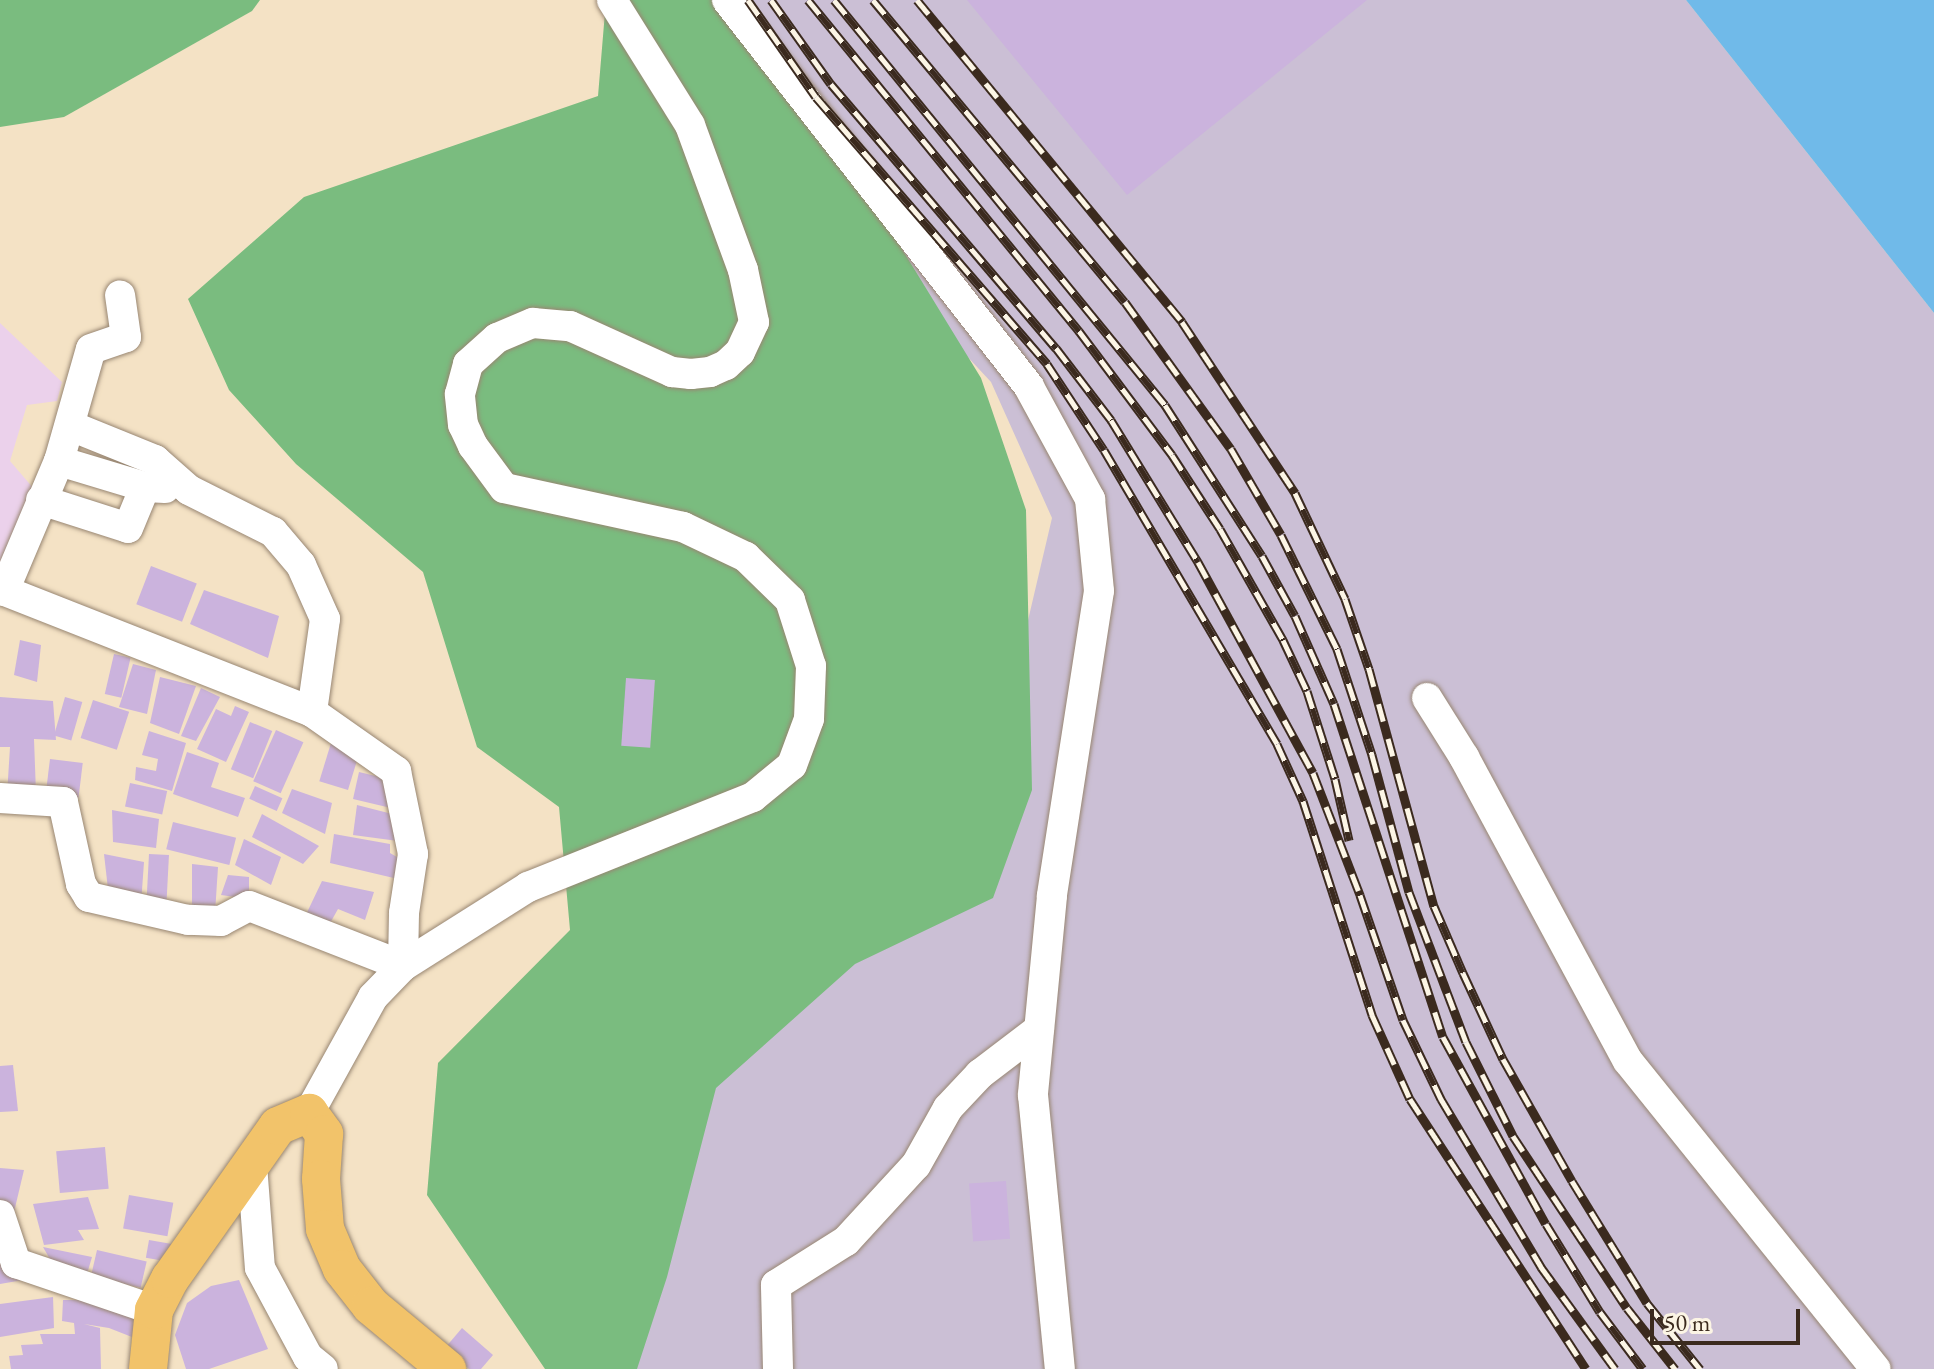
<!DOCTYPE html>
<style>
body{margin:0}
#map{position:relative;width:1934px;height:1369px;overflow:hidden;background:#f4e2c5;font-family:"EB Garamond",serif}
div>[style]{position:absolute}
[style*='--x']{left:calc(var(--x)*1px);top:calc(var(--y)*1px);width:calc(var(--w)*1px);rotate:calc(var(--a)*1deg)}
.built>*{inset:0;background:#ebd1eb}
.industrial>*{inset:0;background:#cbbfd5}
.forest>*{inset:0;background:#7abc7f}
.water>*{inset:0;background:#70bae9}
.building>*{inset:0;background:#cbb3dd;transform-origin:0 0}
.roads{filter:drop-shadow(0 0 2px #988672) drop-shadow(0 0 2px #988672)}
.minor>*{height:30px;margin:-15px;padding:0 15px;transform-origin:15px;border-radius:15px;background:#fff}
.major>*{height:38px;margin:-19px;padding:0 19px;transform-origin:19px;border-radius:19px;background:#f2c36a}
.rail>*{height:9px;margin-top:-4.5px;transform-origin:0;background:repeating-linear-gradient(90deg,#fcf5e5 0 18px,#3b2a1e 0 36px);box-sizing:border-box;border-block:2px solid #3b2a1e}
span{translate:-50% -50%;white-space:nowrap;text-align:center;line-height:1.15;-webkit-text-stroke:6px #fcf5e5;paint-order:stroke}
.scale{position:absolute;left:1650px;top:1309px;width:150px;height:36px;box-sizing:border-box;border:4px solid #3b2a1e;border-top:0;padding-left:10px;font-size:24px;line-height:28px;white-space:nowrap;color:#3b2a1e;-webkit-text-stroke:6px #fcf5e5;paint-order:stroke}
</style>
<div id="map">
<div class="built">
<div style="clip-path:polygon(0 323px,62px 382px,57px 401px,27px 405px,10px 461px,34px 489px,0 566px)"></div>
</div>
<div class="industrial">
<div style="clip-path:polygon(636px 0,1686px 0,1934px 313px,1934px 1369px,550px 1369px,574px 1139px,1010px 697px,1052px 518px,991px 382px)"></div>
</div>
<div class="forest">
<div style="clip-path:polygon(0 0,260px 0,252px 11px,64px 117px,0 127px)"></div>
<div style="clip-path:polygon(606px 0,745px 0,753px 6px,981px 378px,1026px 510px,1032px 790px,993px 898px,855px 964px,716px 1088px,667px 1277px,637px 1369px,545px 1369px,427px 1195px,438px 1063px,570px 930px,559px 807px,477px 747px,423px 572px,296px 464px,229px 390px,188px 299px,304px 197px,598px 96px)"></div>
</div>
<div class="water">
<div style="clip-path:polygon(1686px 0,1934px 0,1934px 313px)"></div>
</div>
<div class="building">
<div style="clip-path:polygon(967px 0,1367px 0,1127px 195px)"></div>
<div style="left:151px;top:566px;width:49px;height:41px;rotate:21deg"></div>
<div style="clip-path:polygon(204px 590px,279px 616px,268px 658px,190px 624px)"></div>
<div style="clip-path:polygon(20px 640px,41px 645px,37px 682px,14px 675px)"></div>
<div style="left:114px;top:654px;width:17px;height:41px;rotate:13deg"></div>
<div style="clip-path:polygon(133px 664px,156px 670px,147px 714px,119px 707px)"></div>
<div style="clip-path:polygon(160px 677px,196px 686px,179px 734px,150px 723px)"></div>
<div style="left:626px;top:678px;width:29px;height:68px;rotate:4deg"></div>
<div style="clip-path:polygon(201px 688px,220px 697px,196px 741px,181px 736px)"></div>
<div style="clip-path:polygon(0 697px,53px 701px,56px 740px,34px 739px,36px 793px,7px 795px,10px 747px,0 747px)"></div>
<div style="left:65px;top:697px;width:18px;height:40px;rotate:16deg"></div>
<div style="left:93px;top:700px;width:38px;height:40px;rotate:18deg"></div>
<div style="clip-path:polygon(235px 706px,249px 712px,226px 762px,197px 749px,216px 709px,231px 716px)"></div>
<div style="left:250px;top:722px;width:24px;height:51px;rotate:22deg"></div>
<div style="left:276px;top:730px;width:30px;height:56px;rotate:24deg"></div>
<div style="clip-path:polygon(149px 731px,186px 743px,172px 791px,135px 780px,136px 767px,156px 771px,158px 759px,142px 755px)"></div>
<div style="left:331px;top:743px;width:30px;height:40px;rotate:17deg"></div>
<div style="clip-path:polygon(187px 752px,219px 763px,211px 787px,245px 798px,238px 817px,173px 794px)"></div>
<div style="left:50px;top:759px;width:33px;height:35px;rotate:7deg"></div>
<div style="clip-path:polygon(359px 772px,392px 780px,391px 808px,353px 799px)"></div>
<div style="left:130px;top:783px;width:38px;height:24px;rotate:12deg"></div>
<div style="left:255px;top:786px;width:30px;height:14px;rotate:24deg"></div>
<div style="clip-path:polygon(292px 789px,332px 803px,325px 834px,282px 813px)"></div>
<div style="clip-path:polygon(357px 805px,400px 816px,398px 841px,353px 835px)"></div>
<div style="clip-path:polygon(112px 810px,159px 819px,156px 848px,113px 842px)"></div>
<div style="clip-path:polygon(262px 814px,319px 846px,303px 864px,252px 837px)"></div>
<div style="left:173px;top:822px;width:65px;height:28px;rotate:14deg"></div>
<div style="clip-path:polygon(334px 834px,390px 844px,390px 853px,402px 860px,398px 879px,330px 863px)"></div>
<div style="clip-path:polygon(244px 839px,281px 857px,271px 885px,235px 865px)"></div>
<div style="clip-path:polygon(104px 854px,144px 862px,141px 904px,109px 898px)"></div>
<div style="left:149px;top:854px;width:20px;height:46px;rotate:3deg"></div>
<div style="clip-path:polygon(192px 864px,218px 867px,215px 913px,192px 910px)"></div>
<div style="clip-path:polygon(228px 875px,249px 877px,249px 899px,221px 895px)"></div>
<div style="clip-path:polygon(322px 881px,374px 892px,365px 920px,338px 909px,324px 934px,301px 925px)"></div>
<div style="clip-path:polygon(13px 1065px,18px 1111px,0 1112px,0 1066px)"></div>
<div style="left:105px;top:1147px;width:42px;height:49px;rotate:85deg"></div>
<div style="clip-path:polygon(0 1168px,24px 1170px,14px 1212px,0 1205px)"></div>
<div style="left:1006px;top:1181px;width:58px;height:37px;rotate:86deg"></div>
<div style="left:129px;top:1195px;width:45px;height:34px;rotate:10deg"></div>
<div style="clip-path:polygon(88px 1197px,99px 1229px,78px 1230px,84px 1240px,44px 1245px,33px 1204px)"></div>
<div style="clip-path:polygon(0 1229px,23px 1280px,0 1284px)"></div>
<div style="left:149px;top:1240px;width:29px;height:18px;rotate:10deg"></div>
<div style="clip-path:polygon(43px 1247px,92px 1257px,87px 1274px,55px 1268px)"></div>
<div style="left:97px;top:1250px;width:51px;height:27px;rotate:13deg"></div>
<div style="clip-path:polygon(239px 1280px,268px 1349px,209px 1369px,186px 1369px,175px 1335px,187px 1303px,211px 1286px)"></div>
<div style="clip-path:polygon(53px 1297px,54px 1328px,0 1337px,0 1304px)"></div>
<div style="clip-path:polygon(63px 1300px,103px 1300px,142px 1307px,137px 1339px,109px 1328px,84px 1324px,100px 1328px,101px 1369px,11px 1369px,9px 1356px,23px 1355px,21px 1345px,43px 1344px,40px 1334px,75px 1334px,74px 1323px,62px 1321px)"></div>
<div style="clip-path:polygon(462px 1328px,493px 1355px,481px 1369px,469px 1369px,445px 1348px)"></div>
</div>
<div class="roads">
<div class="minor">
<div style="--x:727;--y:0;--w:491;--a:52"></div>
<div style="--x:1029;--y:387;--w:128;--a:61.4"></div>
<div style="--x:1090;--y:499;--w:92;--a:84.4"></div>
<div style="--x:1099;--y:591;--w:309;--a:98.8"></div>
<div style="--x:1052;--y:896;--w:200;--a:95.5"></div>
<div style="--x:1033;--y:1095;--w:275;--a:84.4"></div>
<div style="--x:71;--y:426;--w:91;--a:22"></div>
<div style="--x:155;--y:460;--w:45;--a:41.4"></div>
<div style="--x:189;--y:490;--w:94;--a:26.6"></div>
<div style="--x:273;--y:532;--w:43;--a:49.7"></div>
<div style="--x:301;--y:565;--w:59;--a:66"></div>
<div style="--x:325;--y:619;--w:94;--a:98"></div>
<div style="--x:59;--y:461;--w:90;--a:16.8"></div>
<div style="--x:145;--y:487;--w:20;--a:3"></div>
<div style="--x:41;--y:500;--w:91;--a:17.8"></div>
<div style="--x:128;--y:528;--w:44;--a:-67.5"></div>
<div style="--x:0;--y:589;--w:335;--a:21.5"></div>
<div style="--x:312;--y:712;--w:103;--a:35.1"></div>
<div style="--x:396;--y:771;--w:85;--a:78.4"></div>
<div style="--x:413;--y:854;--w:60;--a:98.7"></div>
<div style="--x:404;--y:913;--w:53;--a:91.1"></div>
<div style="--x:403;--y:966;--w:165;--a:-158.7"></div>
<div style="--x:249;--y:906;--w:32;--a:152"></div>
<div style="--x:221;--y:921;--w:33;--a:-178"></div>
<div style="--x:188;--y:920;--w:102;--a:-166.9"></div>
<div style="--x:89;--y:897;--w:15;--a:-122"></div>
<div style="--x:81;--y:884;--w:84;--a:-102.4"></div>
<div style="--x:63;--y:802;--w:63;--a:-176.4"></div>
<div style="--x:4;--y:591;--w:141;--a:-67.1"></div>
<div style="--x:59;--y:461;--w:116;--a:-74.1"></div>
<div style="--x:91;--y:349;--w:37;--a:-19"></div>
<div style="--x:126;--y:337;--w:42;--a:-98.1"></div>
<div style="--x:1427;--y:698;--w:70;--a:57.9"></div>
<div style="--x:1464;--y:757;--w:345;--a:61.7"></div>
<div style="--x:1628;--y:1061;--w:395;--a:51.2"></div>
<div style="--x:309;--y:1113;--w:132;--a:-61.1"></div>
<div style="--x:373;--y:997;--w:43;--a:-45.9"></div>
<div style="--x:403;--y:966;--w:148;--a:-32.3"></div>
<div style="--x:528;--y:887;--w:242;--a:-21.8"></div>
<div style="--x:753;--y:797;--w:50;--a:-39.4"></div>
<div style="--x:792;--y:765;--w:49;--a:-69.7"></div>
<div style="--x:809;--y:719;--w:53;--a:-87.8"></div>
<div style="--x:811;--y:666;--w:69;--a:-107.7"></div>
<div style="--x:790;--y:600;--w:62;--a:-135.7"></div>
<div style="--x:746;--y:557;--w:70;--a:-154.5"></div>
<div style="--x:683;--y:527;--w:183;--a:-167.7"></div>
<div style="--x:504;--y:488;--w:52;--a:-126.4"></div>
<div style="--x:473;--y:446;--w:23;--a:-115"></div>
<div style="--x:463;--y:425;--w:31;--a:-96"></div>
<div style="--x:460;--y:394;--w:31;--a:-75"></div>
<div style="--x:468;--y:364;--w:39;--a:-42"></div>
<div style="--x:497;--y:338;--w:39;--a:-23"></div>
<div style="--x:533;--y:323;--w:37;--a:5"></div>
<div style="--x:570;--y:326;--w:112;--a:24.3"></div>
<div style="--x:672;--y:372;--w:19;--a:6"></div>
<div style="--x:691;--y:374;--w:19;--a:-6"></div>
<div style="--x:710;--y:372;--w:17;--a:-24"></div>
<div style="--x:726;--y:365;--w:19;--a:-43"></div>
<div style="--x:740;--y:352;--w:33;--a:-65"></div>
<div style="--x:754;--y:322;--w:53;--a:-101.9"></div>
<div style="--x:743;--y:270;--w:154;--a:-110.1"></div>
<div style="--x:690;--y:125;--w:147;--a:-122"></div>
<div style="--x:252;--y:1165;--w:103;--a:85.6"></div>
<div style="--x:260;--y:1268;--w:101;--a:61.7"></div>
<div style="--x:308;--y:1357;--w:19;--a:39"></div>
<div style="--x:0;--y:1215;--w:51;--a:71.6"></div>
<div style="--x:16;--y:1263;--w:146;--a:18.8"></div>
<div style="--x:778;--y:1369;--w:84;--a:-91.4"></div>
<div style="--x:776;--y:1285;--w:83;--a:-32.2"></div>
<div style="--x:846;--y:1241;--w:103;--a:-47.4"></div>
<div style="--x:916;--y:1165;--w:65;--a:-60.7"></div>
<div style="--x:948;--y:1108;--w:47;--a:-46.7"></div>
<div style="--x:980;--y:1074;--w:74;--a:-37.3"></div>
</div>
<div class="major">
<div style="--x:148;--y:1369;--w:59;--a:-84.2"></div>
<div style="--x:154;--y:1310;--w:35;--a:-63"></div>
<div style="--x:170;--y:1279;--w:187;--a:-54.8"></div>
<div style="--x:278;--y:1126;--w:34;--a:-23"></div>
<div style="--x:309;--y:1113;--w:26;--a:54"></div>
<div style="--x:324;--y:1134;--w:45;--a:93.8"></div>
<div style="--x:321;--y:1179;--w:50;--a:85.4"></div>
<div style="--x:325;--y:1229;--w:43;--a:67"></div>
<div style="--x:342;--y:1269;--w:47;--a:51.9"></div>
<div style="--x:371;--y:1306;--w:99;--a:39.7"></div>
</div>
</div>
<div class="rail">
<div style="--x:748;--y:0;--w:118;--a:55"></div>
<div style="--x:816;--y:97;--w:353;--a:49.1"></div>
<div style="--x:1047;--y:364;--w:103;--a:56.5"></div>
<div style="--x:1104;--y:450;--w:341;--a:59.5"></div>
<div style="--x:1277;--y:744;--w:63;--a:65.5"></div>
<div style="--x:1303;--y:801;--w:225;--a:72.1"></div>
<div style="--x:1372;--y:1015;--w:92;--a:65.7"></div>
<div style="--x:1410;--y:1099;--w:322;--a:56.9"></div>
<div style="--x:771;--y:0;--w:103;--a:54.5"></div>
<div style="--x:831;--y:84;--w:347;--a:49.6"></div>
<div style="--x:1056;--y:348;--w:91;--a:52.6"></div>
<div style="--x:1111;--y:420;--w:167;--a:58.5"></div>
<div style="--x:1198;--y:562;--w:240;--a:61.4"></div>
<div style="--x:1313;--y:773;--w:131;--a:68.9"></div>
<div style="--x:1360;--y:895;--w:132;--a:71"></div>
<div style="--x:1403;--y:1020;--w:88;--a:64.3"></div>
<div style="--x:1441;--y:1099;--w:196;--a:59.2"></div>
<div style="--x:1541;--y:1267;--w:126;--a:54"></div>
<div style="--x:808;--y:0;--w:428;--a:50.7"></div>
<div style="--x:1079;--y:331;--w:155;--a:53.1"></div>
<div style="--x:1172;--y:455;--w:88;--a:57"></div>
<div style="--x:1220;--y:529;--w:128;--a:60.4"></div>
<div style="--x:1283;--y:640;--w:56;--a:64.8"></div>
<div style="--x:1307;--y:691;--w:92;--a:72.3"></div>
<div style="--x:1335;--y:779;--w:63;--a:77.1"></div>
<div style="--x:834;--y:0;--w:523;--a:50.74"></div>
<div style="--x:1165;--y:405;--w:179;--a:57.3"></div>
<div style="--x:1262;--y:556;--w:68;--a:61.2"></div>
<div style="--x:1295;--y:616;--w:96;--a:66.1"></div>
<div style="--x:1334;--y:704;--w:350;--a:71.9"></div>
<div style="--x:1443;--y:1037;--w:213;--a:61.2"></div>
<div style="--x:1546;--y:1224;--w:103;--a:58.5"></div>
<div style="--x:1600;--y:1312;--w:71;--a:53"></div>
<div style="--x:873;--y:0;--w:393;--a:50.2"></div>
<div style="--x:1125;--y:302;--w:181;--a:54.2"></div>
<div style="--x:1231;--y:449;--w:99;--a:59.8"></div>
<div style="--x:1281;--y:535;--w:127;--a:63.8"></div>
<div style="--x:1337;--y:649;--w:112;--a:71.7"></div>
<div style="--x:1372;--y:755;--w:142;--a:74.9"></div>
<div style="--x:1409;--y:892;--w:160;--a:69.2"></div>
<div style="--x:1466;--y:1042;--w:105;--a:63.4"></div>
<div style="--x:1513;--y:1136;--w:206;--a:56.5"></div>
<div style="--x:1627;--y:1308;--w:78;--a:51.8"></div>
<div style="--x:917;--y:0;--w:417;--a:50.5"></div>
<div style="--x:1182;--y:322;--w:205;--a:56.5"></div>
<div style="--x:1295;--y:493;--w:117;--a:64.7"></div>
<div style="--x:1345;--y:599;--w:74;--a:71.1"></div>
<div style="--x:1369;--y:669;--w:246;--a:74.7"></div>
<div style="--x:1434;--y:906;--w:73;--a:66.6"></div>
<div style="--x:1463;--y:973;--w:95;--a:65.1"></div>
<div style="--x:1503;--y:1059;--w:140;--a:60.5"></div>
<div style="--x:1572;--y:1181;--w:143;--a:58.4"></div>
<div style="--x:1647;--y:1303;--w:85;--a:51.2"></div>
</div>
<div class="scale">50 m</div>
</div>
